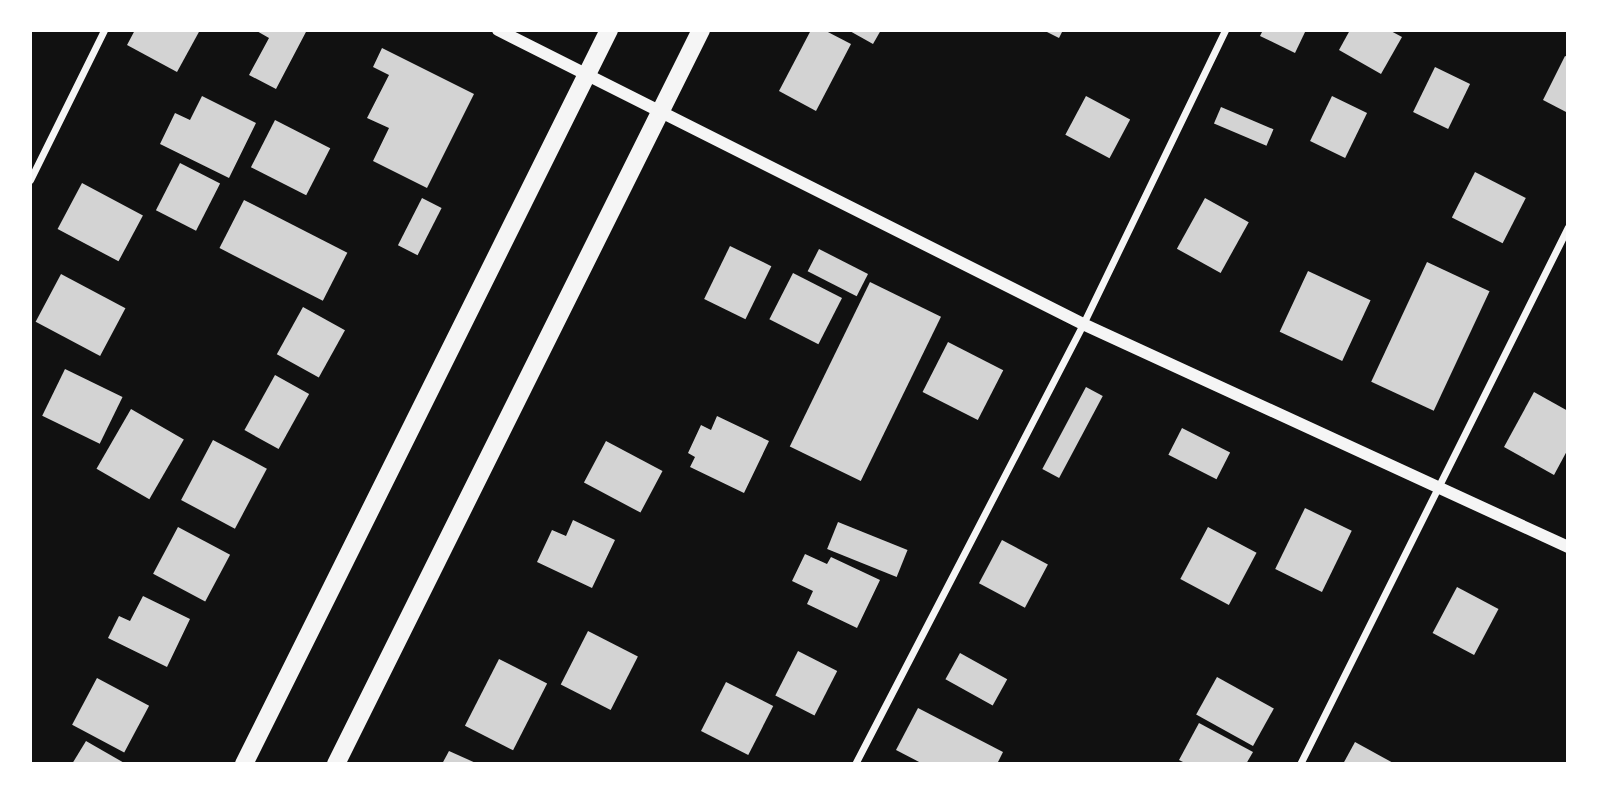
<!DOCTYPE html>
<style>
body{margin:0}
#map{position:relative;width:1598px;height:794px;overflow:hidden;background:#111;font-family:"Work Sans",sans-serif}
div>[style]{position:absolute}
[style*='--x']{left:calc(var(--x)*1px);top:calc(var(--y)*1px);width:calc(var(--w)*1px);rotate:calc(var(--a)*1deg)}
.building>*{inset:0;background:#d3d3d3;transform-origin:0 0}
.minor>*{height:7px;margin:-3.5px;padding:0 3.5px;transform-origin:3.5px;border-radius:3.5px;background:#f5f5f5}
.tertiary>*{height:12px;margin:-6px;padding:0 6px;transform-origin:6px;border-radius:6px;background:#f5f5f5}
.primary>*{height:18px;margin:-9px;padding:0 9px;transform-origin:9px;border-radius:9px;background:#f5f5f5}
span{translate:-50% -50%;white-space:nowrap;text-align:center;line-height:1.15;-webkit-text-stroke:6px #fff;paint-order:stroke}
.frame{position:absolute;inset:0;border:32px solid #fff;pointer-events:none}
</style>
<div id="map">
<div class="building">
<div style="clip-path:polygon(135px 30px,200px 30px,177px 72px,127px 45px)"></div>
<div style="clip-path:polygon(255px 30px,307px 30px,276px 89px,249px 75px,269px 38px)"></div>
<div style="clip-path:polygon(811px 30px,824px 30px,851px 44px,816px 111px,779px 91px)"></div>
<div style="clip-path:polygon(848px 30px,881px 30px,873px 44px)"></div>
<div style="clip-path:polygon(1043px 30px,1063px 30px,1059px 38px)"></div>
<div style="clip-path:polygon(1263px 30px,1306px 30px,1295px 53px,1260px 36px)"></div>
<div style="clip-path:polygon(1350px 30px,1389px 30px,1402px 37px,1381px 74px,1339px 50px)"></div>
<div style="clip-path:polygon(382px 48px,474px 94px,427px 188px,373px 161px,389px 128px,367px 118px,389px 75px,373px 67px)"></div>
<div style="clip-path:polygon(1565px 56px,1568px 57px,1568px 113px,1543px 100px)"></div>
<div style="left:1435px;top:67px;width:39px;height:50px;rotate:26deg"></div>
<div style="clip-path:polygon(202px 96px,256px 123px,229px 178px,160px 144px,175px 113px,190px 120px)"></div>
<div style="left:1086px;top:96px;width:50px;height:44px;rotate:28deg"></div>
<div style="left:1332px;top:96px;width:39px;height:50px;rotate:26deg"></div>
<div style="left:1221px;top:107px;width:57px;height:18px;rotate:23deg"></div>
<div style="left:275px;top:120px;width:62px;height:53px;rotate:27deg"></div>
<div style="left:180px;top:163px;width:45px;height:53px;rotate:27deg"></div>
<div style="left:1475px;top:172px;width:57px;height:51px;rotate:27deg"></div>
<div style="left:82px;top:183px;width:69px;height:52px;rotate:28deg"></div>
<div style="left:422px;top:198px;width:22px;height:53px;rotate:27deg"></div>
<div style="left:1205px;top:198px;width:50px;height:58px;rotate:29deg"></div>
<div style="left:244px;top:200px;width:116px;height:54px;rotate:27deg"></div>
<div style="left:730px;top:246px;width:46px;height:59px;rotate:26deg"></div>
<div style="left:819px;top:249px;width:55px;height:25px;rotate:27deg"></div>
<div style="left:1427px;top:262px;width:69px;height:132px;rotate:25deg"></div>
<div style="left:1308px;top:271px;width:69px;height:67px;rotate:25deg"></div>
<div style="left:793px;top:273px;width:55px;height:52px;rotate:27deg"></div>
<div style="left:61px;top:274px;width:73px;height:54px;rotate:28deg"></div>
<div style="left:870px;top:282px;width:79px;height:183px;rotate:26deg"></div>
<div style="left:303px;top:307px;width:48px;height:54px;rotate:29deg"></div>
<div style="left:948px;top:342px;width:62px;height:56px;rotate:27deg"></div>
<div style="left:65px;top:369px;width:64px;height:52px;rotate:26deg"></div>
<div style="left:275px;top:375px;width:39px;height:63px;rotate:29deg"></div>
<div style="left:1086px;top:387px;width:19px;height:93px;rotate:28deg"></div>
<div style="clip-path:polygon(1534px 392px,1568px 411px,1568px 449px,1554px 475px,1504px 447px)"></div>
<div style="left:131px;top:409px;width:61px;height:69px;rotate:30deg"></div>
<div style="clip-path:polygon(717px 416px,769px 441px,744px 493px,690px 467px,695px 457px,688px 453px,701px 425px,711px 430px)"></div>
<div style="left:1182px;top:428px;width:54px;height:30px;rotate:27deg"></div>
<div style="left:213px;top:440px;width:61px;height:68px;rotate:28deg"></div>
<div style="left:606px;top:441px;width:64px;height:47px;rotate:28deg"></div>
<div style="left:1305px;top:508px;width:52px;height:68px;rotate:26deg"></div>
<div style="clip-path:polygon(573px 520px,615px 540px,592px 588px,537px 562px,552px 530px,566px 536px)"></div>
<div style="left:838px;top:522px;width:75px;height:29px;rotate:22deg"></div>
<div style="left:178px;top:527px;width:59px;height:53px;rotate:28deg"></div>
<div style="left:1208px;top:527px;width:55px;height:59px;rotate:28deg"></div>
<div style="left:1002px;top:540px;width:52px;height:49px;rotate:28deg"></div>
<div style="clip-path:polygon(805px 554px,827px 564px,831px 557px,880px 580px,857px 628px,807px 604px,813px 591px,792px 581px)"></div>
<div style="left:1457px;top:587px;width:47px;height:52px;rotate:28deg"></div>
<div style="clip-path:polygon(143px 596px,190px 619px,167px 667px,108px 638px,119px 616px,130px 621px)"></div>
<div style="left:588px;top:631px;width:56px;height:60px;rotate:27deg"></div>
<div style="left:798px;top:651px;width:44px;height:50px;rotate:27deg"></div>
<div style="left:960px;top:653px;width:54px;height:30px;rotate:29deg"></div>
<div style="left:499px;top:659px;width:54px;height:75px;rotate:27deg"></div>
<div style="left:1217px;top:677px;width:65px;height:43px;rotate:29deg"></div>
<div style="left:97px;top:678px;width:59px;height:53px;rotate:28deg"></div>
<div style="left:726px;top:682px;width:53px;height:55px;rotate:27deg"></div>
<div style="clip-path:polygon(918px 708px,1003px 752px,997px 764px,923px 764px,896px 750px)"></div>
<div style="clip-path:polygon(1199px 723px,1253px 752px,1246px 764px,1187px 764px,1179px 760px)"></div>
<div style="clip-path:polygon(86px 741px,126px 764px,72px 764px)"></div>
<div style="clip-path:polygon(1355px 742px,1395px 764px,1343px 764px)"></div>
<div style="clip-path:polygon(449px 751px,478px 764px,442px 764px)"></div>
</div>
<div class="minor">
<div style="--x:30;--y:180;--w:167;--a:-63.7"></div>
<div style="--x:855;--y:764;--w:496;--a:-62.6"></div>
<div style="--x:1083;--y:324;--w:326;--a:-64.2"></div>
<div style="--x:1300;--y:764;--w:600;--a:-63.48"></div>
</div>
<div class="tertiary">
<div style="--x:498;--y:30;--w:655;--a:26.68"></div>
<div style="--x:1083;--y:324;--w:534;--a:24.69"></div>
</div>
<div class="primary">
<div style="--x:244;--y:764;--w:820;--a:-63.56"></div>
<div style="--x:336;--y:764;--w:820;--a:-63.56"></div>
</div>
<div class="frame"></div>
</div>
